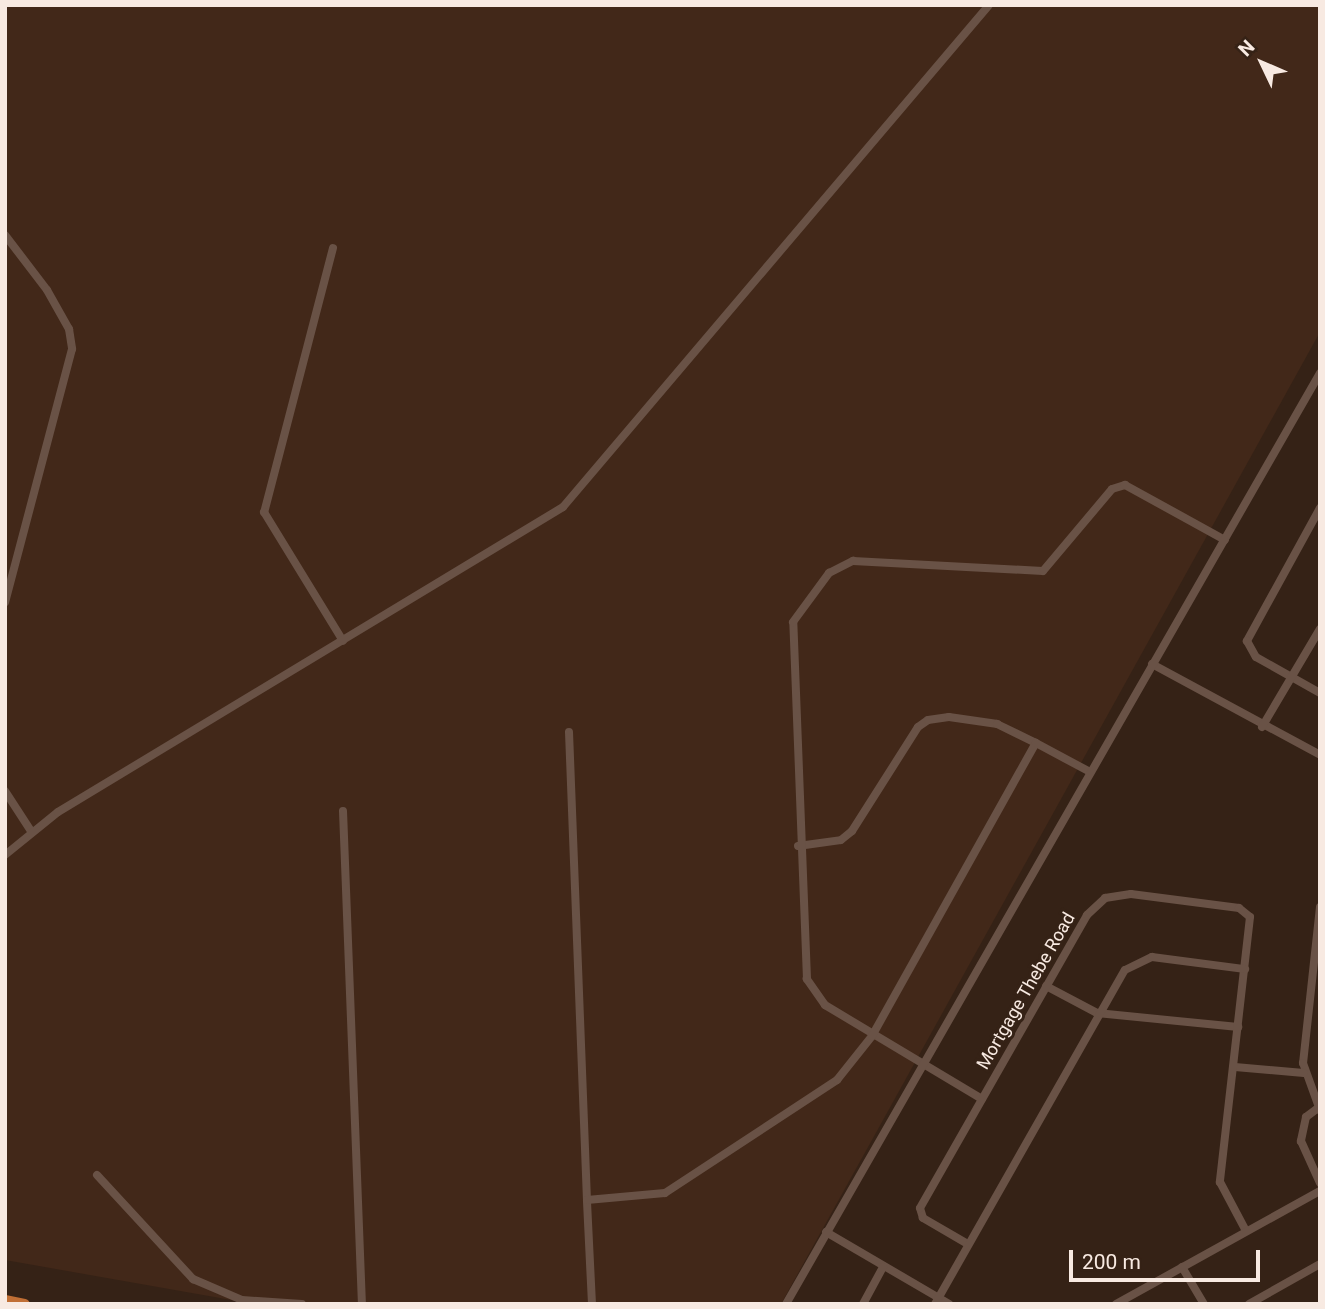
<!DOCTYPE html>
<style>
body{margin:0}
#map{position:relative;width:1325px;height:1309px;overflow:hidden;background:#352216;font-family:Roboto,sans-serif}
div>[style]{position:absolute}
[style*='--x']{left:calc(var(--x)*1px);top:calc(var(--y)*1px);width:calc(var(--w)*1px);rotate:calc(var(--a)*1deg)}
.built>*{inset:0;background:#422819}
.minor>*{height:8px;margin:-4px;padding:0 4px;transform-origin:4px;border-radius:4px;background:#695246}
.major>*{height:10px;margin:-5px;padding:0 5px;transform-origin:5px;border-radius:5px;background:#c16f35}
span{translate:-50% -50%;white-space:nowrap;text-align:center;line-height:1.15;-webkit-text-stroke:6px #352216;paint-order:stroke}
.street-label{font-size:18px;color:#f8eae2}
.frame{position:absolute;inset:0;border:7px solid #f8eae2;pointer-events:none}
.north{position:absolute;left:1227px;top:28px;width:70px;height:70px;-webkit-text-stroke:5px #352216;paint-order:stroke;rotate:314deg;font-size:19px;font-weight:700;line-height:28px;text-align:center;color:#f8eae2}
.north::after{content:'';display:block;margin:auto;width:24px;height:32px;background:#f8eae2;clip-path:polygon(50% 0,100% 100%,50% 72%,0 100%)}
.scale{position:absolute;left:1069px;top:1250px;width:191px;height:32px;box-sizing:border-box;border:4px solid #f8eae2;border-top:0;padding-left:9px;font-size:21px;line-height:24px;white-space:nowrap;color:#f8eae2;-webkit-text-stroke:5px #352216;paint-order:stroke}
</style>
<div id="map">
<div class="built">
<div style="clip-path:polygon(5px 5px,1320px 5px,1320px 332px,781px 1304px,254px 1304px,5px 1260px)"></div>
</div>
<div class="minor">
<div style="--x:5;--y:235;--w:69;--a:52.6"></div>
<div style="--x:47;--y:290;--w:45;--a:60.6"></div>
<div style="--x:69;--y:329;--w:20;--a:81"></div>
<div style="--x:72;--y:349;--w:262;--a:104.8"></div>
<div style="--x:333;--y:248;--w:273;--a:104.6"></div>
<div style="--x:264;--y:512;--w:151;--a:58.5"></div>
<div style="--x:1320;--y:508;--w:152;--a:118.8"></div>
<div style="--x:1247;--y:641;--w:18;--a:61"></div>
<div style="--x:1256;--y:657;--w:73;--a:29.4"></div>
<div style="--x:1152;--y:664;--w:191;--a:28.4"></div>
<div style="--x:1262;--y:727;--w:114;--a:-59.4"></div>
<div style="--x:569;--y:732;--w:468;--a:87.8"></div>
<div style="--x:5;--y:791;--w:48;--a:57"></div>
<div style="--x:343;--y:811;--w:493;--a:87.8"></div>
<div style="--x:798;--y:846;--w:43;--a:-7.9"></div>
<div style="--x:841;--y:840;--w:14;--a:-39"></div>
<div style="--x:852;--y:831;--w:123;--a:-57.6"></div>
<div style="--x:918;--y:727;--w:12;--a:-35"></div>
<div style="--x:928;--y:720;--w:21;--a:-8"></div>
<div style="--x:949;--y:717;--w:49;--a:8.3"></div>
<div style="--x:997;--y:724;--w:43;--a:26"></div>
<div style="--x:5;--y:855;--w:68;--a:-39.1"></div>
<div style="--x:58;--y:812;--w:590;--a:-31.13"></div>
<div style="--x:563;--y:507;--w:658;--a:-49.68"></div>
<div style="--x:1320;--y:907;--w:157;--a:96.2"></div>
<div style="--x:1303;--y:1063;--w:50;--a:70.1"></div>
<div style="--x:1046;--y:986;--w:58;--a:27.9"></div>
<div style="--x:1097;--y:1013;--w:142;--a:5.7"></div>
<div style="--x:1235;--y:1067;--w:69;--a:5"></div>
<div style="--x:982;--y:1099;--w:183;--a:-149.1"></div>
<div style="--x:825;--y:1005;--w:32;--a:-125"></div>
<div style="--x:807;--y:979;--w:357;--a:-92.2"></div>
<div style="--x:793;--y:622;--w:61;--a:-53.7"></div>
<div style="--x:829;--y:573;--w:27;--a:-27"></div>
<div style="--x:853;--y:561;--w:190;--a:3"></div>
<div style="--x:1043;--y:571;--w:107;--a:-49.9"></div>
<div style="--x:1112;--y:489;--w:14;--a:-17"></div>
<div style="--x:1125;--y:485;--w:114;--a:28.8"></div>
<div style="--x:1318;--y:1108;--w:15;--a:143"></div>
<div style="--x:1306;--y:1117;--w:25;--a:102"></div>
<div style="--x:1301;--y:1141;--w:46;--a:65.7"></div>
<div style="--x:97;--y:1175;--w:142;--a:47.3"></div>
<div style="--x:193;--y:1279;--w:53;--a:23.2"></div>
<div style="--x:242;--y:1300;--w:60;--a:3.8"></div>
<div style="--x:826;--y:1232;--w:143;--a:30.3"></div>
<div style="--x:966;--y:1243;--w:50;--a:-149.8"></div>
<div style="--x:923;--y:1218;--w:10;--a:-107"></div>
<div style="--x:920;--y:1208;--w:337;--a:-60.3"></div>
<div style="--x:1087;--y:915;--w:25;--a:-43"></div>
<div style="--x:1105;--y:898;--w:26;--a:-9"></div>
<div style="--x:1131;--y:894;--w:109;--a:7.4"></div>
<div style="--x:1239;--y:908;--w:14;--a:39"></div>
<div style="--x:1250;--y:917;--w:267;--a:96.5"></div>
<div style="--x:1220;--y:1182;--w:55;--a:62"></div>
<div style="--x:1182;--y:1267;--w:43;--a:59.3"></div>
<div style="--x:592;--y:1304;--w:104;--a:-92.8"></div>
<div style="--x:587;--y:1200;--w:78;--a:-5.1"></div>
<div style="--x:665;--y:1193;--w:206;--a:-33.3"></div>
<div style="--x:837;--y:1080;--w:56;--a:-51.5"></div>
<div style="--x:872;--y:1036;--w:336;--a:-60.8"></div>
<div style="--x:1036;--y:743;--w:61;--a:28.2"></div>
<div style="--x:786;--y:1304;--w:1073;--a:-60.16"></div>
<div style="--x:863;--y:1304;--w:42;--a:-61.6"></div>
<div style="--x:935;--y:1304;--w:384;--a:-60.4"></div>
<div style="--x:1125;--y:970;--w:30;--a:-26"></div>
<div style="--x:1152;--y:957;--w:94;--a:7.4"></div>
<div style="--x:1116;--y:1304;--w:233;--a:-29"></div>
<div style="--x:1249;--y:1304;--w:81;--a:-29.4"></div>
</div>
<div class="major">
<div style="--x:5;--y:1300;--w:20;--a:11"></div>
</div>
<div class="street-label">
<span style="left:1026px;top:991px;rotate:-60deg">Mortgage Thebe Road</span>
</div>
<div class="frame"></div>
<div class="north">N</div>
<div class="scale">200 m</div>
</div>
